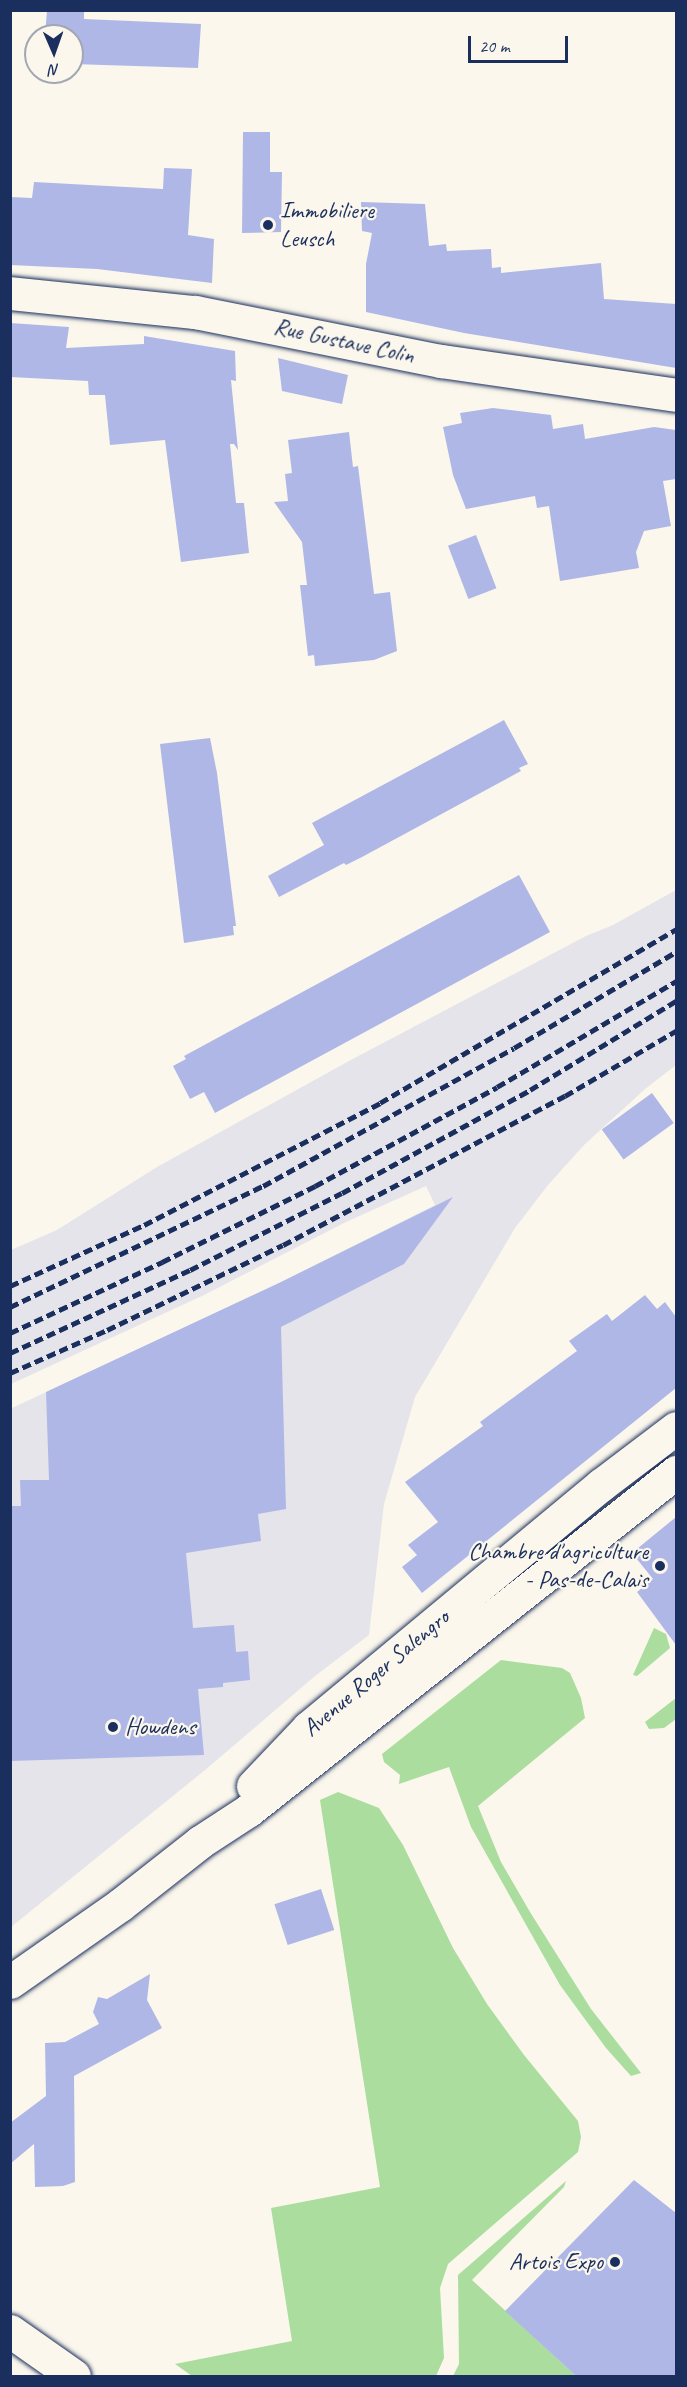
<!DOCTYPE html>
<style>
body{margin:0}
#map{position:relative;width:687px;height:2387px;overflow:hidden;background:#fbf7ec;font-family:Caveat,sans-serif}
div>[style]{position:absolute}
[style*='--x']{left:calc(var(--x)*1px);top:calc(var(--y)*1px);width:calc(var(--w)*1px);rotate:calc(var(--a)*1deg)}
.built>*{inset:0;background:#e4e4ea}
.green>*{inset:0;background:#abdd9e}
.building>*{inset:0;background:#afb7e7;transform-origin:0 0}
.roads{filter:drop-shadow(0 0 2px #1b2f5e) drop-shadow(0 0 2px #1b2f5e)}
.minor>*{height:33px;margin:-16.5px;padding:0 16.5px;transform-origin:16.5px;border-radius:16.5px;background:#fbf7ec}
.tertiary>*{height:33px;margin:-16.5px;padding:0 16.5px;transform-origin:16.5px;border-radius:16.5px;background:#fbf7ec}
.primary>*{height:33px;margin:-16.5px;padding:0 16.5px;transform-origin:16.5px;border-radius:16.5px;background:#fbf7ec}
.rail>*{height:4.5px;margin-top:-2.25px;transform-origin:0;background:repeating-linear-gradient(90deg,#1b2f5e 0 9px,transparent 0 13.5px)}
.dots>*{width:16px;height:16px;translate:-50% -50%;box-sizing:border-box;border:3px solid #fbf7ec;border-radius:50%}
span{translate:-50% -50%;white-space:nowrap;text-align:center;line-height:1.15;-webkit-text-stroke:4.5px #fbf7ec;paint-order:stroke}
.poi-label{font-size:24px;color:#1b2f5e}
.left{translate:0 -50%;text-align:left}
.right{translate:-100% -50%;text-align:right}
.street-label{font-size:24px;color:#1b2f5e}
.frame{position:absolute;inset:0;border:12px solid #1b2f5e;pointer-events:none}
.north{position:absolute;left:24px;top:24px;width:60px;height:60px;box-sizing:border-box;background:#fbf7ec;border:2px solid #a1a7b3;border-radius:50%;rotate:178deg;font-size:16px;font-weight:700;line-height:24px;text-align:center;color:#1b2f5e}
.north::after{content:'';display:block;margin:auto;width:21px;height:27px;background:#1b2f5e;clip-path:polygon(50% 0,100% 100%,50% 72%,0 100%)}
.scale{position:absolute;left:468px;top:36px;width:100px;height:27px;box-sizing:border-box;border:3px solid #1b2f5e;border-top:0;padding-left:8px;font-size:18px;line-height:21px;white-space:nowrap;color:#1b2f5e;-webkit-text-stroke:4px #fbf7ec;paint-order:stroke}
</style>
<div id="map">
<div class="built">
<div style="clip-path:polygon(676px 890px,676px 1065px,645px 1089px,584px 1145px,548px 1185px,515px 1228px,415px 1397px,384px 1504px,369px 1635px,315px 1676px,205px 1770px,11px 1927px,10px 1409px,279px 1283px,435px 1205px,426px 1186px,346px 1222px,204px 1295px,11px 1384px,11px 1250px,57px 1230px,157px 1167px,349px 1061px,586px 936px,613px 925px)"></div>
</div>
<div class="green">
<div style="clip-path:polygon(654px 1628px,666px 1634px,670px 1648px,637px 1676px,633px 1675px)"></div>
<div style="clip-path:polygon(501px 1660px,562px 1668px,570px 1673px,581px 1698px,585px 1718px,478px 1806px,501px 1862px,530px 1912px,591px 2009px,641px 2073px,631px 2076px,606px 2048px,560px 1985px,471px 1827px,449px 1767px,399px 1784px,400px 1775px,384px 1762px,382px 1754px)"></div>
<div style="clip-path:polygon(676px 1698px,676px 1719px,664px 1728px,649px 1729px,645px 1722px)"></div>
<div style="clip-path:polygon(338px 1792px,379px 1808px,403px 1845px,453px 1948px,487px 2004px,524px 2055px,578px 2121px,581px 2137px,578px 2152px,448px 2264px,440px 2288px,444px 2358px,436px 2376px,192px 2376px,175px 2364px,292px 2341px,271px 2208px,380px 2187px,320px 1800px)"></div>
<div style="clip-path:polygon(566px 2181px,564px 2187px,472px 2280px,576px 2376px,453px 2376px,459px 2364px,458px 2275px)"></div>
</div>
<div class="building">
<div style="clip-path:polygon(47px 10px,84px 10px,84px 19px,201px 24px,198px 68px,72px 64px,72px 36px,45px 36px)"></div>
<div style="clip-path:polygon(243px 132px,270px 132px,270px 172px,282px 172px,281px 232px,242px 233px)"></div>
<div style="clip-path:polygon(164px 168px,192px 169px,188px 235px,214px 239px,212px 283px,97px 269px,10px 265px,10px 197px,32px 198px,34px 182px,163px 189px)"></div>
<div style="clip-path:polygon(361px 202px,425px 204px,429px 246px,446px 244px,447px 251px,491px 249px,492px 268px,501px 267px,501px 273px,601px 263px,604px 299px,676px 304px,676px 368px,464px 333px,366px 312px,366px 264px,372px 233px,362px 231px)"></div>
<div style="clip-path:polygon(10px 323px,69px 327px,66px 348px,144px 344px,144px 336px,235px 351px,236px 381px,231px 380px,238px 450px,234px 444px,230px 444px,236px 503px,244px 503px,249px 553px,181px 562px,165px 440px,110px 445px,105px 395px,89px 395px,88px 381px,10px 377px)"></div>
<div style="clip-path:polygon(278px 358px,348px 375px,342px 404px,282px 391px)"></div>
<div style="clip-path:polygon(493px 408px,551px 415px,553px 429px,583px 424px,585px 439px,654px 427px,676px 430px,676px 479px,663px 481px,671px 526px,644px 531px,636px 552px,639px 568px,560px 581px,549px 506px,537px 508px,535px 496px,466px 509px,453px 475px,443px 427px,462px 423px,460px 413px)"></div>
<div style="clip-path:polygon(349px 432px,353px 467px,358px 466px,374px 594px,390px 592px,397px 651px,374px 660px,315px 666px,314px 655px,308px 656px,300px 585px,307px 585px,302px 542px,274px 502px,288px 501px,285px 474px,292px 473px,288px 440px)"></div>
<div style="left:476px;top:535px;width:57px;height:30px;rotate:69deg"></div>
<div style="clip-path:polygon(504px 720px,528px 764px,519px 768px,521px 771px,362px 857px,346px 865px,344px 863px,279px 897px,268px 876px,324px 845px,312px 823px)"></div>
<div style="clip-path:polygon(210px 738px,217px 773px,236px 926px,233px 926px,234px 935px,184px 943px,160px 744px)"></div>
<div style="clip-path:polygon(519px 875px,550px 932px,215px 1113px,204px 1092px,190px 1099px,173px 1066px,186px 1059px,184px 1056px)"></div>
<div style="left:652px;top:1093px;width:37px;height:62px;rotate:54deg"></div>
<div style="clip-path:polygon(453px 1197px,404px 1264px,281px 1327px,286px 1509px,258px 1514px,261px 1541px,186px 1553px,193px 1628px,234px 1625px,236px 1652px,248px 1651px,250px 1680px,223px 1683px,223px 1687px,198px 1689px,204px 1755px,10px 1761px,10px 1506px,21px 1506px,20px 1480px,49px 1480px,46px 1392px,279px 1283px)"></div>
<div style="clip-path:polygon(645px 1295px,657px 1309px,665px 1302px,676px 1317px,676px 1388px,422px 1593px,402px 1567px,417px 1555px,408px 1545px,438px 1522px,405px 1482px,483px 1426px,480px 1422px,577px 1351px,569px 1341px,607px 1314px,612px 1321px)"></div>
<div style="clip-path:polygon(676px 1517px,676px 1645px,637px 1592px,653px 1579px,632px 1553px)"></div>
<div style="left:321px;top:1889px;width:43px;height:49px;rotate:72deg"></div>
<div style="clip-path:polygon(150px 1974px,147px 2000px,162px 2028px,74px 2076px,75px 2182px,63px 2186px,35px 2187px,34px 2144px,10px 2164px,10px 2123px,46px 2096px,45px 2043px,65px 2042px,99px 2024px,93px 2012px,98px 1997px,107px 1999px)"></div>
<div style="clip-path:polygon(634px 2180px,676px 2213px,676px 2376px,576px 2376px,505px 2311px)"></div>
</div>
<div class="roads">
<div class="minor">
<div style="--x:10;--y:293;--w:186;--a:5.9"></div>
<div style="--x:195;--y:312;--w:251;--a:11.3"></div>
<div style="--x:441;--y:361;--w:237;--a:8.2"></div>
</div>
<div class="tertiary">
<div style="--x:253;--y:1786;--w:80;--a:-46.5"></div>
<div style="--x:308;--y:1728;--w:381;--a:-39.7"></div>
<div style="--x:601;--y:1485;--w:94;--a:-37.2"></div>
<div style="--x:10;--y:1982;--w:134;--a:-35"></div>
<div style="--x:120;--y:1905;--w:102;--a:-38.2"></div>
<div style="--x:200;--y:1842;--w:59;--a:-33.1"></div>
<div style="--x:249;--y:1810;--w:545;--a:-38.36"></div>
</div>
<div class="primary">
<div style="--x:10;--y:2331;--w:78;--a:35.1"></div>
</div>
</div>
<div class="rail">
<div style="--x:10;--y:1286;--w:147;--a:-24.5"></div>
<div style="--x:144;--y:1225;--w:266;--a:-27.3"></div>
<div style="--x:380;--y:1103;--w:343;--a:-30.4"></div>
<div style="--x:10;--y:1307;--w:280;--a:-25.6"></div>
<div style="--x:263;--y:1186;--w:286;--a:-28.8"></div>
<div style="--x:514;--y:1048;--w:188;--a:-30.7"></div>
<div style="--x:10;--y:1333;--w:168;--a:-25"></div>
<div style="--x:162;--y:1262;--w:171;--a:-26.4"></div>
<div style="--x:315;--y:1186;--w:207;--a:-28.5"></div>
<div style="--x:497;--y:1087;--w:208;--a:-30.6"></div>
<div style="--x:10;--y:1353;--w:198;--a:-24.8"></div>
<div style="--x:190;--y:1270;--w:170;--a:-26.9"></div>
<div style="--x:342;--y:1193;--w:214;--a:-28.7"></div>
<div style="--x:530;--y:1090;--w:171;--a:-31.4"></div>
<div style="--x:10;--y:1373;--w:106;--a:-23.9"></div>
<div style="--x:107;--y:1330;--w:195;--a:-25.8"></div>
<div style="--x:283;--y:1245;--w:319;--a:-27.9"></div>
<div style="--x:565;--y:1096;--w:129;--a:-30.4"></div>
</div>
<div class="dots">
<div style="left:268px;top:225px;background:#1b2f5e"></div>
<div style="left:660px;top:1566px;background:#1b2f5e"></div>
<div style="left:113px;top:1727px;background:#1b2f5e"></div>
<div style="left:615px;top:2262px;background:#1b2f5e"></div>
</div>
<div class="poi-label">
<span class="left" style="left:280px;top:225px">Immobiliere<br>Leusch</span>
<span class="right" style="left:648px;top:1566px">Chambre d'agriculture<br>- Pas-de-Calais</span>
<span class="left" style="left:125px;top:1727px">Howdens</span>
<span class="right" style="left:603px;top:2262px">Artois Expo</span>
</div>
<div class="street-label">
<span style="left:344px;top:341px;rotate:12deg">Rue Gustave Colin</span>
<span style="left:376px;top:1673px;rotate:-40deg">Avenue Roger Salengro</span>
</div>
<div class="frame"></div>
<div class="north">N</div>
<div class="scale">20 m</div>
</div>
